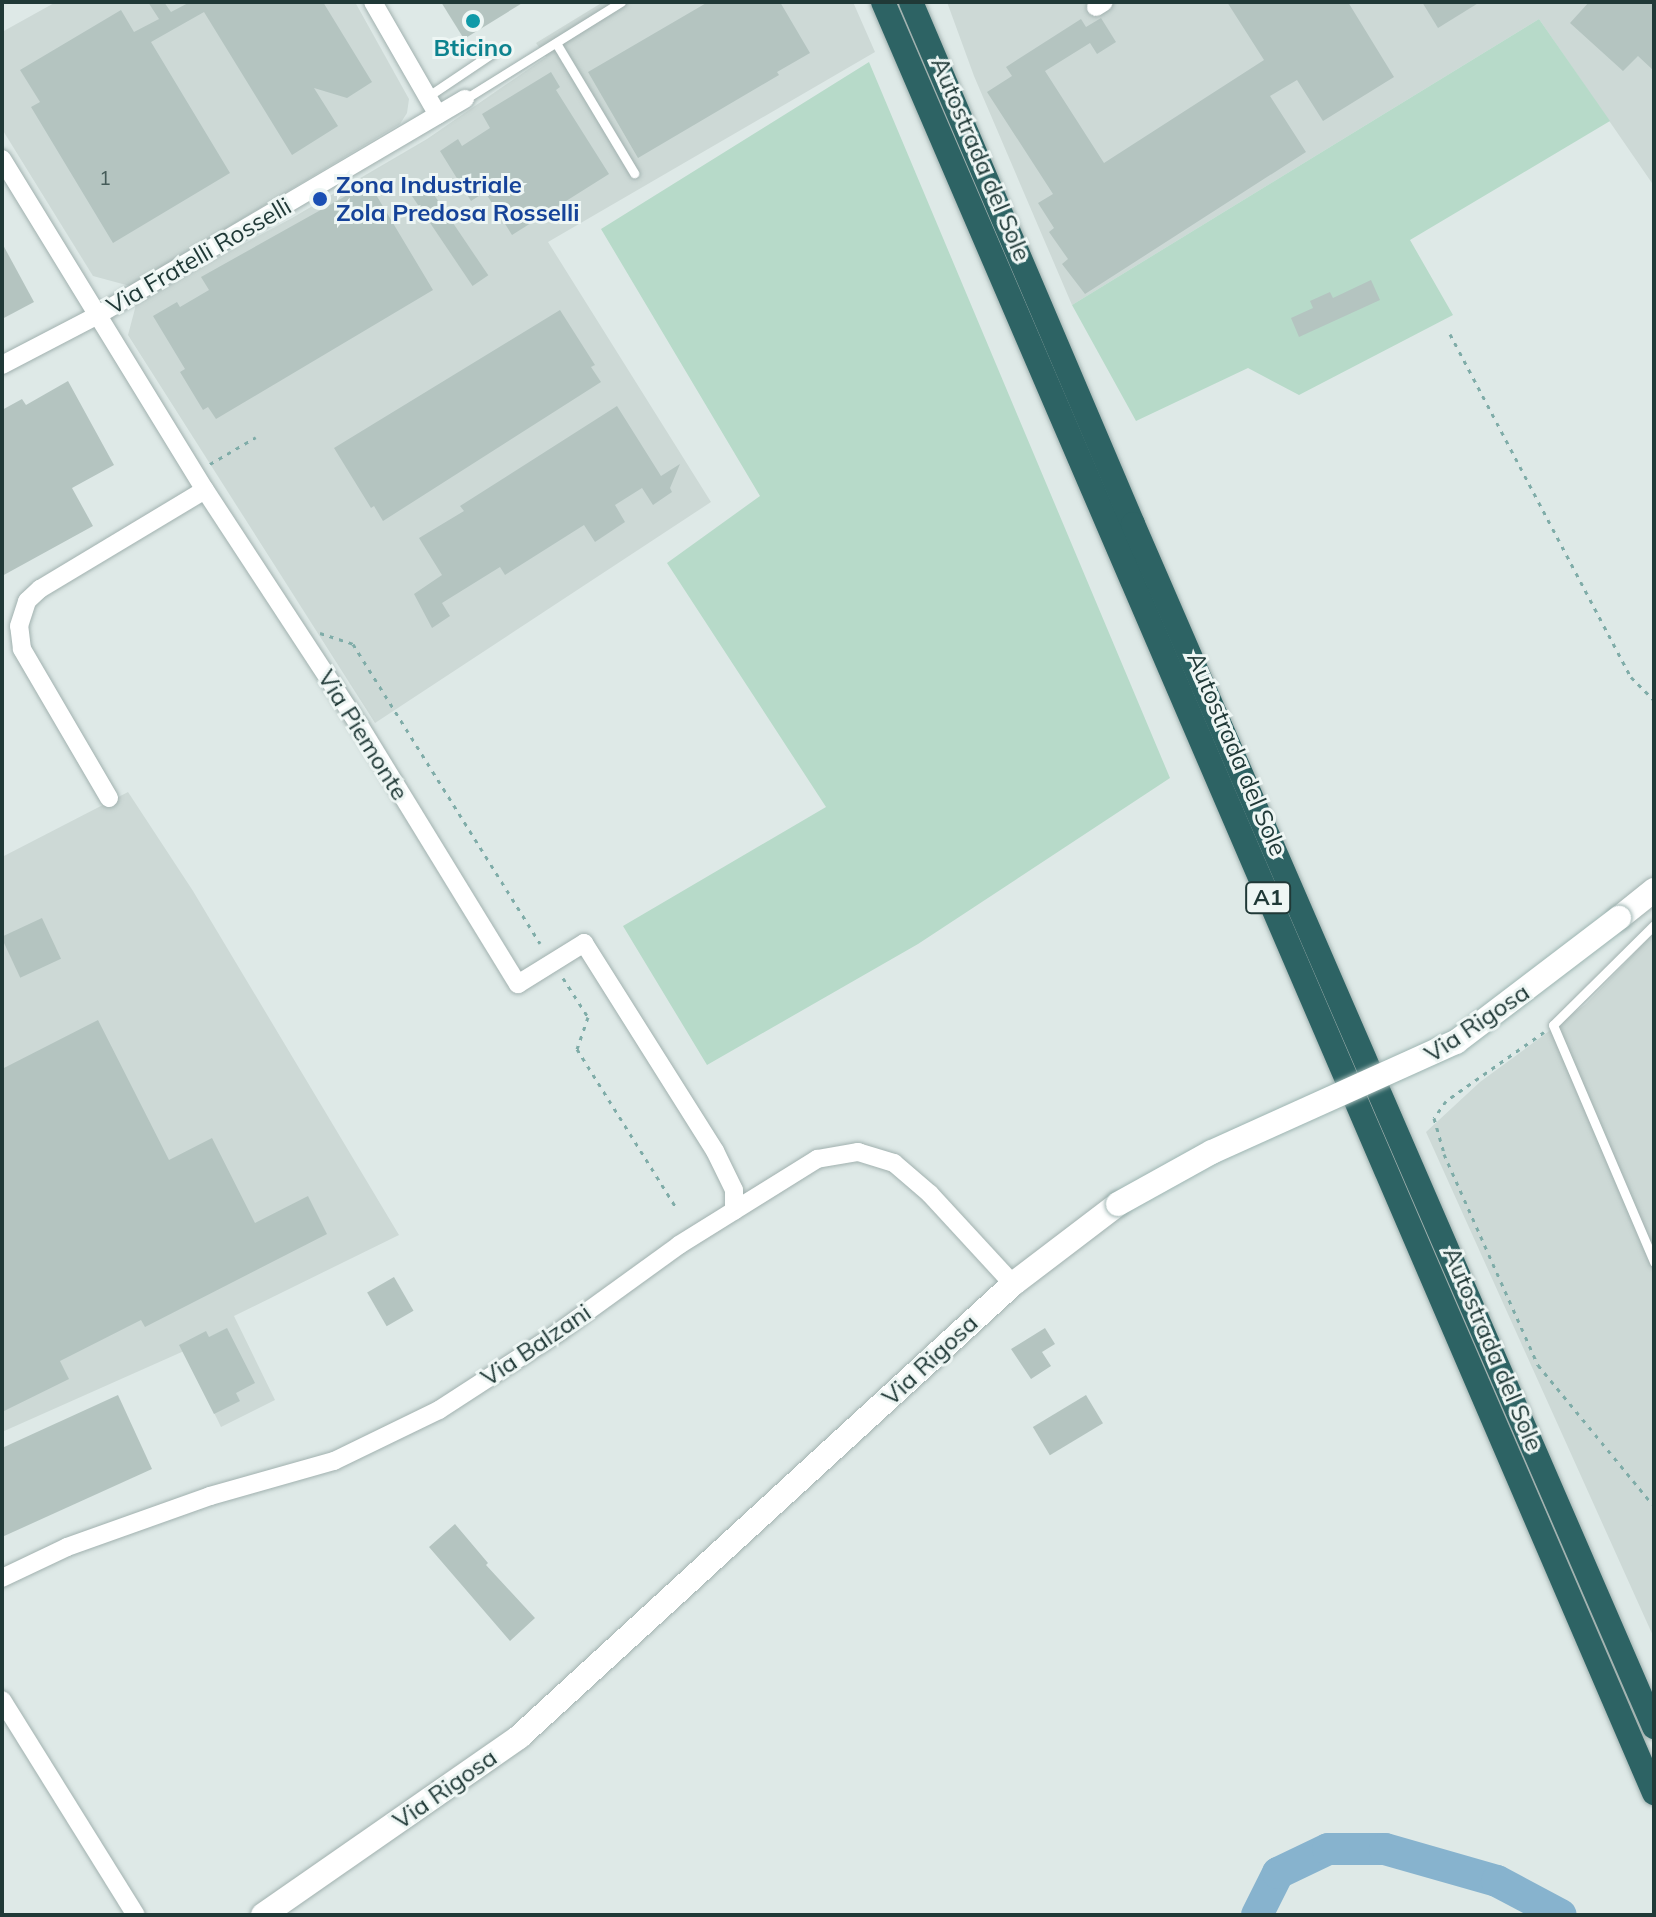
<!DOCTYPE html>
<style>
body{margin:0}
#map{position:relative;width:1656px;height:1917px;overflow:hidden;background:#dee9e7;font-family:Mulish,sans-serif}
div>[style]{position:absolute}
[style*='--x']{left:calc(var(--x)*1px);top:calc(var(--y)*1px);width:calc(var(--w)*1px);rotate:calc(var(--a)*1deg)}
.built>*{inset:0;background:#cdd9d6}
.green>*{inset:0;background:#b7dac9}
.river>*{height:32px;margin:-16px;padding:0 16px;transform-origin:16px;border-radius:16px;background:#87b3ce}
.building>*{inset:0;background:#b4c4c0;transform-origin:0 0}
.path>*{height:3px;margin-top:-1.5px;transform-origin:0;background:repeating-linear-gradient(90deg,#7faca8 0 4px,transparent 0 10px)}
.roads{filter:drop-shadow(0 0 2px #a1b1af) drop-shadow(0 0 2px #a1b1af)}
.lane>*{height:9px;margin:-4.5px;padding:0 4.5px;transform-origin:4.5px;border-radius:4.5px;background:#fff}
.street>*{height:18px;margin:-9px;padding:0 9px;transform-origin:9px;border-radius:9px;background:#fff}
.secondary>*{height:24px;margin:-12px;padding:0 12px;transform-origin:12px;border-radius:12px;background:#fff}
.highway>*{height:24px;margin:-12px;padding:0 12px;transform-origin:12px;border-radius:12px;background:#2d6364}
.bridges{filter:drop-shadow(0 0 2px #9eb5b2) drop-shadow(0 0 2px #9eb5b2)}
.secondary-bridge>*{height:24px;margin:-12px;padding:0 12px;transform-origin:12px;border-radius:12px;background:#fff}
.dots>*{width:22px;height:22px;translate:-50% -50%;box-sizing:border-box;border:4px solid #eef6f4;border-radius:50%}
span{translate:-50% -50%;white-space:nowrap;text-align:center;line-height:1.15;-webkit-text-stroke:6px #eef6f4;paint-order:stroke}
.number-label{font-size:20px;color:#455c59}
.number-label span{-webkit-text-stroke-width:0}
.shield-label span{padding:2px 6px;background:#eef6f4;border:2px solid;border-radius:6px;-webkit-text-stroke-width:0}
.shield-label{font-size:22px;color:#203937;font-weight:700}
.culture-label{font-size:24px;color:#0d838f;font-weight:700}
.street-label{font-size:24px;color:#203937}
.transit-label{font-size:24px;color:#164399;font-weight:700}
.left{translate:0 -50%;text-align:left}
.frame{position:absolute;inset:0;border:4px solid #203937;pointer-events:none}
</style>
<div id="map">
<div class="built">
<div style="clip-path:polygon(56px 2px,355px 2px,409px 99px,407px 113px,400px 124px,130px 286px,93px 276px,2px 129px,2px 32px)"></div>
<div style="clip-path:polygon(603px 2px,853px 2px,875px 52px,548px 242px,711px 502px,375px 723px,128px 335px,137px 301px,292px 218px,427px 139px,546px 57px,536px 43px)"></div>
<div style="clip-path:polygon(947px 2px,1654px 2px,1654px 186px,1539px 19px,1072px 305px,974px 76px)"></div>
<div style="clip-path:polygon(128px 792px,193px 891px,399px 1235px,234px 1316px,275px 1400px,221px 1427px,184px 1351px,2px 1432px,2px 857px)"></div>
<div style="clip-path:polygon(1654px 933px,1654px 1638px,1426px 1132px,1480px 1082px,1586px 1004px)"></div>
</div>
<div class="green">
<div style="clip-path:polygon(1539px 19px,1610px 121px,1410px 240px,1453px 315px,1299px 395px,1248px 368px,1136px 421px,1072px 305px)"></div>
<div style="clip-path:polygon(869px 62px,1170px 778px,918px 944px,707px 1065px,623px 926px,826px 807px,667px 563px,760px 496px,601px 229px)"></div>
</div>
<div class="river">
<div style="--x:1257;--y:1915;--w:47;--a:-63.4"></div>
<div style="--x:1278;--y:1873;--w:55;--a:-25.6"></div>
<div style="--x:1328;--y:1849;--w:57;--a:0"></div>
<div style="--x:1385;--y:1849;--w:116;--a:15.9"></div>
<div style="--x:1497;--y:1881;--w:72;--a:28"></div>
</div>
<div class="building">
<div style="clip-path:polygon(148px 2px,164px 2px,171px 12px,190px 2px,323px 2px,372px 82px,347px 98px,314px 88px,338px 126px,292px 155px,204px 12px,151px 42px,230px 173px,113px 243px,31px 107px,40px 102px,20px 70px,121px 10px,134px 32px,159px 19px)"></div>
<div style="clip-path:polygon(441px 2px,524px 2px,464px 39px)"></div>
<div style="clip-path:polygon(708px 2px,780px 2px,810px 53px,777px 72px,779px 75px,638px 158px,588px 72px)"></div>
<div style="clip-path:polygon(1227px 2px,1348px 2px,1394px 77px,1323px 121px,1297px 80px,1270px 96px,1306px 152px,1085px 294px,1062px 264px,1068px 259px,1049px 232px,1054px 228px,1038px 203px,1053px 194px,987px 92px,1012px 76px,1006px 67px,1081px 19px,1086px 27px,1101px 18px,1116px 42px,1097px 54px,1090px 43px,1045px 71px,1104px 163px,1264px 60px)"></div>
<div style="clip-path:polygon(1422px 2px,1480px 2px,1438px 28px)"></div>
<div style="clip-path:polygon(1589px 2px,1654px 2px,1654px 71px,1638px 56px,1623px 71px,1570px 23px)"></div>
<div style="clip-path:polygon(551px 72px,560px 87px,556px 90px,609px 174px,512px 235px,485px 192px,471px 201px,440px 151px,458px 139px,462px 146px,490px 128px,482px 114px)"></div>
<div style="left:424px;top:180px;width:115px;height:19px;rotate:56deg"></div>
<div style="clip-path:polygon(369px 183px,433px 290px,216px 419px,208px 407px,203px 410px,180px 372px,185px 369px,153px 316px,177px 302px,180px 307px,209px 290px,201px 277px)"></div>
<div style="clip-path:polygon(2px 243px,34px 302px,2px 319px)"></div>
<div style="clip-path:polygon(1371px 280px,1380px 300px,1299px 337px,1291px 318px,1313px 308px,1310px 301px,1330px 292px,1333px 298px)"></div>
<div style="clip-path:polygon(560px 310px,595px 365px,591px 367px,601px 382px,383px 521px,374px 506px,371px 508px,334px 448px)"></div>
<div style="clip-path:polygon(68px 381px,114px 465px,72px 488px,93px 526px,2px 576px,2px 410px,22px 399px,26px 405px)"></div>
<div style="clip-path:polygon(617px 406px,661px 476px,680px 464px,670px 488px,672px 492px,653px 505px,642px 488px,615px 505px,625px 522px,595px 542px,584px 525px,505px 575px,500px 567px,442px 603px,450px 616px,432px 628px,414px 594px,442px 575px,419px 538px,464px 511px,460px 506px)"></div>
<div style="left:42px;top:918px;width:45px;height:45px;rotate:65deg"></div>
<div style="clip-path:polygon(98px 1020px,169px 1160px,212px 1138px,255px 1223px,308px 1196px,327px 1234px,145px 1327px,141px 1320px,60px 1361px,69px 1379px,2px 1412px,2px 1069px)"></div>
<div style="left:394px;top:1277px;width:39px;height:31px;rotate:60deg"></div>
<div style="clip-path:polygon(227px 1328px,255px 1383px,236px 1393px,240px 1401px,214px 1414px,179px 1345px,206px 1331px,209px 1337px)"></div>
<div style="clip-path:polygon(1045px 1328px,1055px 1344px,1042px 1352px,1051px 1366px,1031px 1379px,1011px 1349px)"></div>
<div style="clip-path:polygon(118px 1395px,152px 1469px,2px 1537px,2px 1448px)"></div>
<div style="left:1086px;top:1395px;width:33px;height:62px;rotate:59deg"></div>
<div style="clip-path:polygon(455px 1524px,488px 1563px,486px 1565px,535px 1618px,510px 1641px,429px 1547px)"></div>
</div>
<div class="path">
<div style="--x:1450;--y:334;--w:388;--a:62.2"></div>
<div style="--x:1631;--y:677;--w:33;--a:45"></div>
<div style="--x:210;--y:464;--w:53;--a:-30.4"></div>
<div style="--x:320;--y:633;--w:35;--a:18"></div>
<div style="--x:353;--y:644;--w:353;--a:58"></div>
<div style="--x:563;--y:978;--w:46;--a:57.3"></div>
<div style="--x:588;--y:1017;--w:34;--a:109"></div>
<div style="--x:577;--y:1049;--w:189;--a:58"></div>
<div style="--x:1544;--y:1032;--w:120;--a:144.9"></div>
<div style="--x:1446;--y:1101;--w:21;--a:125"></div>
<div style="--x:1434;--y:1118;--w:37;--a:74"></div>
<div style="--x:1444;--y:1154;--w:231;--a:66"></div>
<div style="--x:1538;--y:1365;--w:180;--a:50.6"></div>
</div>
<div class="roads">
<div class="lane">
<div style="--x:556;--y:43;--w:152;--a:59"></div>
<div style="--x:427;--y:97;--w:77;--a:-33.9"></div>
<div style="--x:465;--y:99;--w:184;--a:-31.9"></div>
<div style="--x:1654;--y:925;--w:142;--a:135.3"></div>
<div style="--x:1553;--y:1025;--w:258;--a:66.9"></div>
</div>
<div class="street">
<div style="--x:373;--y:2;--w:130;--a:60.1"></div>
<div style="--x:1096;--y:7;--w:9;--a:-32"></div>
<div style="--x:2;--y:159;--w:388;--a:58.5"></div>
<div style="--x:205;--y:490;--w:281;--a:56.8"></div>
<div style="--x:359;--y:725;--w:304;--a:58.5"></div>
<div style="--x:518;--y:984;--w:78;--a:-31.8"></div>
<div style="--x:584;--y:943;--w:246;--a:57.8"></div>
<div style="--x:715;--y:1151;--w:43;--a:64"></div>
<div style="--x:734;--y:1190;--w:21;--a:90"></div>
<div style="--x:2;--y:365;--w:108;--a:-27.5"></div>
<div style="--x:98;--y:315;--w:426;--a:-30.5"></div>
<div style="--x:109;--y:798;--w:173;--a:-120.3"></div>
<div style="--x:22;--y:649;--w:23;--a:-97"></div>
<div style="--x:19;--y:626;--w:26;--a:-72"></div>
<div style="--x:27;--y:601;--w:18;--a:-43"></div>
<div style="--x:40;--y:589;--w:192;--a:-31"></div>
<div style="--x:2;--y:1578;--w:72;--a:-25.5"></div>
<div style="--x:67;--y:1547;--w:152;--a:-19.6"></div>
<div style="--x:210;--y:1496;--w:129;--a:-15.8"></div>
<div style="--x:334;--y:1461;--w:117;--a:-25.9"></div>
<div style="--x:439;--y:1410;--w:143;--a:-33"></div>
<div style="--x:559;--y:1332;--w:148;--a:-35.9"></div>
<div style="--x:679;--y:1245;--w:163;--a:-31.9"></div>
<div style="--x:817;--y:1159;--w:42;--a:-9.7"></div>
<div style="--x:858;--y:1152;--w:38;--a:17"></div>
<div style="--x:894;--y:1163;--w:48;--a:40.7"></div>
<div style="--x:930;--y:1194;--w:122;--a:47.3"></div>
<div style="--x:2;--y:1700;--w:253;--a:58.1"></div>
</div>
<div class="secondary">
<div style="--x:1619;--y:918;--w:45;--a:-38.7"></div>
<div style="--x:263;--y:1915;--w:312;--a:-34.8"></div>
<div style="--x:519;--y:1737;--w:670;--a:-42.52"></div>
<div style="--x:1013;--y:1284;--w:132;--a:-37.3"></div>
</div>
<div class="highway">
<div style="--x:883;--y:2;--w:1950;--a:66.71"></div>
<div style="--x:911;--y:2;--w:567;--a:66.96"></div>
<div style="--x:1133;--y:524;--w:1311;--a:66.58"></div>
</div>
</div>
<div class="bridges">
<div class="secondary-bridge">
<div style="--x:1118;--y:1204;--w:107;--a:-29"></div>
<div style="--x:1212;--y:1152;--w:268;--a:-24.3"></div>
<div style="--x:1456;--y:1042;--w:205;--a:-37.3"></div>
</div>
</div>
<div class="dots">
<div style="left:473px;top:21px;background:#0f9aa8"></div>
<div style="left:320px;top:199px;background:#1a4fb4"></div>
</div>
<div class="number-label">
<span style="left:105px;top:177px">1</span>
</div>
<div class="shield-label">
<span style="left:1268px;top:898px">A1</span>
</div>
<div class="culture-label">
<span style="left:473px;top:48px">Bticino</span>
</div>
<div class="street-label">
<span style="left:981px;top:159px;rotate:67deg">Autostrada del Sole</span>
<span style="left:199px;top:256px;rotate:-30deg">Via Fratelli Rosselli</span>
<span style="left:363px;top:735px;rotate:58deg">Via Piemonte</span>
<span style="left:1237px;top:754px;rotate:67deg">Autostrada del Sole</span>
<span style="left:1477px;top:1023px;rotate:-34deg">Via Rigosa</span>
<span style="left:536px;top:1345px;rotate:-34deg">Via Balzani</span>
<span style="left:1493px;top:1349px;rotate:67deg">Autostrada del Sole</span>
<span style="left:930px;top:1360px;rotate:-43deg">Via Rigosa</span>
<span style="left:445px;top:1789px;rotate:-35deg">Via Rigosa</span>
</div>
<div class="transit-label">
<span class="left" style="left:336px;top:199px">Zona Industriale<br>Zola Predosa Rosselli</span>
</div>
<div class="frame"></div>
</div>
